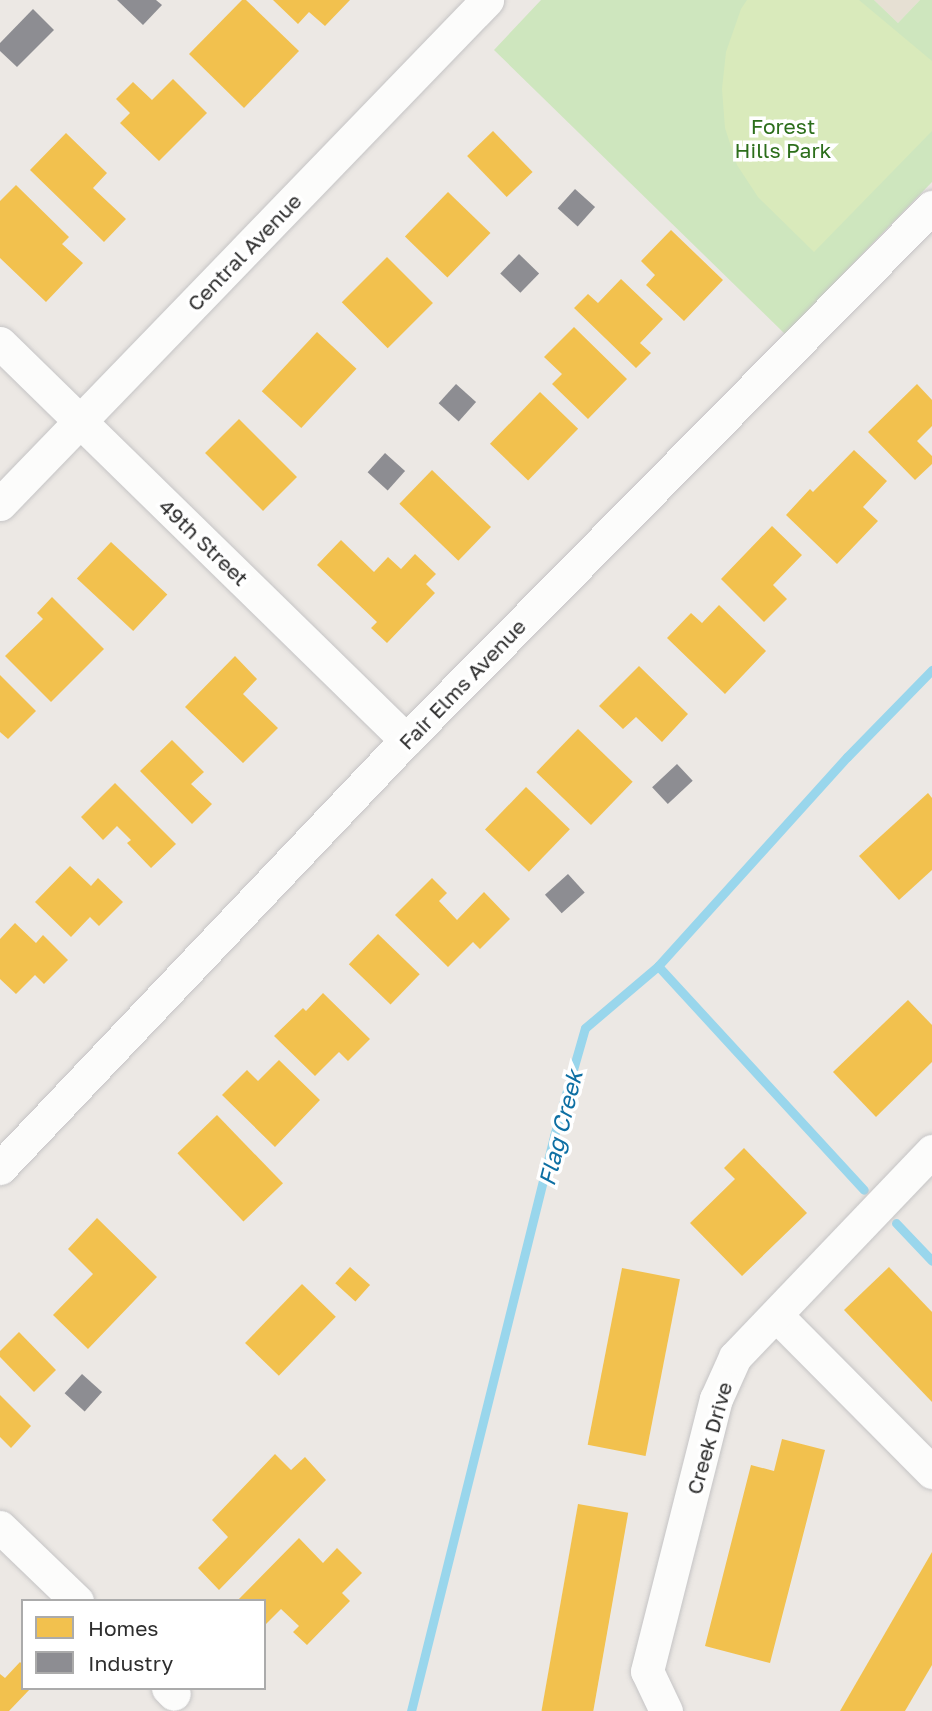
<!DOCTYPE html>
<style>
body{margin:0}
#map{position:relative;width:932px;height:1711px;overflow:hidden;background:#ece8e4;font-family:"Golos Text",sans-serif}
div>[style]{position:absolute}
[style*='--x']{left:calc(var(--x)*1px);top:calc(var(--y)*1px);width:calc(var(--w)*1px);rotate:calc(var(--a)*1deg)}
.education>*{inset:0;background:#e6e0d3}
.green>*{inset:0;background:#cee6be}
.pitch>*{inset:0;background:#d9eabb}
.homes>*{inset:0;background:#f2c14e;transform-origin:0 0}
.industry>*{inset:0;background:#8d8d92;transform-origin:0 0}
.stream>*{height:9px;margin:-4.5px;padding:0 4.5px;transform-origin:4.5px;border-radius:4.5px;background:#99d6ec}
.roads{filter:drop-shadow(0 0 2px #c5c4c5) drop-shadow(0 0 2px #c5c4c5)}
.street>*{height:33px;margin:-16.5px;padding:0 16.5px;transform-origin:16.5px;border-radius:16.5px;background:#fcfcfb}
span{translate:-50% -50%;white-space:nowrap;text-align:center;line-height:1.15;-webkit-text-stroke:7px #fff;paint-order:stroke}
.park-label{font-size:21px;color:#2c6e1b}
.street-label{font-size:21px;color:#2e2e2e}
.water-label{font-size:23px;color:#0d6fa3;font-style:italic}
.legend{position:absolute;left:21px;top:1599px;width:245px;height:91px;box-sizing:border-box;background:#fff;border:2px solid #ababab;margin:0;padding:9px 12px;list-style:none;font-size:21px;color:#2e2e2e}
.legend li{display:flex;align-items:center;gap:14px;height:35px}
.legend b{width:35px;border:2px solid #ababab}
</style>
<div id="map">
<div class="education">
<div style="clip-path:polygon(874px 0,920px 0,898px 23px)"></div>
</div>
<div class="green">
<div style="clip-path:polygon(541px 0,874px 0,898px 23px,920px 0,932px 0,932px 182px,785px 334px,494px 50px)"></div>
</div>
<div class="pitch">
<div style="clip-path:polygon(747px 0,859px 0,932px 61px,932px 131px,814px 252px,758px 197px,737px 165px,725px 128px,722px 89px,726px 52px,741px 9px)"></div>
</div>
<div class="homes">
<div style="clip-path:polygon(242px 0,246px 0,299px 51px,244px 108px,189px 54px)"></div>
<div style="clip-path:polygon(273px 0,350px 0,325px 26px,309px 12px,298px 24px)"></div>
<div style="clip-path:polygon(173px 79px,207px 113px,159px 161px,120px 123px,130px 113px,116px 99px,133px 82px,152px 100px)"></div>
<div style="left:493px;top:131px;width:57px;height:36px;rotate:46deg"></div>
<div style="clip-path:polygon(66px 133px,107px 173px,93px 188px,126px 219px,104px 242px,30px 170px)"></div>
<div style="clip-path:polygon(16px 185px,69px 237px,62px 244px,83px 263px,46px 302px,0 258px,0 201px)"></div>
<div style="left:448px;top:192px;width:59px;height:62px;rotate:44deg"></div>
<div style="clip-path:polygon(671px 230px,723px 280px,684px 321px,646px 285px,655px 275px,641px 261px)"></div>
<div style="left:387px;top:257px;width:65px;height:64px;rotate:45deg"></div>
<div style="clip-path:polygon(621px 279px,663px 319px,640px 343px,651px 353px,636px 368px,574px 308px,588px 294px,598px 303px)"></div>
<div style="clip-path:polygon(574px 327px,627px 379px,588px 419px,552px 384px,562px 374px,544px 357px)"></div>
<div style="left:317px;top:332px;width:54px;height:81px;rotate:43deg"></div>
<div style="clip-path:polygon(917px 384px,932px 400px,932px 426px,917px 441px,932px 456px,932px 464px,915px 480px,868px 432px)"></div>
<div style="left:540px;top:392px;width:53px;height:72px;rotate:44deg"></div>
<div style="left:239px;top:419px;width:82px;height:48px;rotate:45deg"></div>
<div style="clip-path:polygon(854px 450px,887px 481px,863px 507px,878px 521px,837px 564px,786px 515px,810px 489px,813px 492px)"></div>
<div style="left:432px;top:470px;width:82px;height:47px;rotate:44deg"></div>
<div style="clip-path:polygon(772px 526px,802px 555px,773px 585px,787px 599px,764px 622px,721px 579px)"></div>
<div style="clip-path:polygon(341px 540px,374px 572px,388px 557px,401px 569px,415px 554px,436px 574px,426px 584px,435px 593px,387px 643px,371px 628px,377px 622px,317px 565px)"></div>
<div style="left:111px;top:542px;width:77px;height:50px;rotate:43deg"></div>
<div style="clip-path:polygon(52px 597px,104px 649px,51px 702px,5px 656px,43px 619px,37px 613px)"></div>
<div style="clip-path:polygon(719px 605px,766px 651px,725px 694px,667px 638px,691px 613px,702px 623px)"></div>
<div style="clip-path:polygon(235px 656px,257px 679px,243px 694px,278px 728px,243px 763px,185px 707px)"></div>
<div style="clip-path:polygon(639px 666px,688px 714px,662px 742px,636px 717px,623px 729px,599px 706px)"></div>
<div style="clip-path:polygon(0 675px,36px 711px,8px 739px,0 732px)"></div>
<div style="left:578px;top:729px;width:76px;height:60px;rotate:44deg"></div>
<div style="clip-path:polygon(172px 740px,204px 772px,191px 784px,212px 804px,192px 824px,140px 771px)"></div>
<div style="clip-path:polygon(115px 783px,176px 844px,151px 868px,127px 843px,131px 840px,117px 826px,103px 840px,81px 817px)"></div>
<div style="left:526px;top:787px;width:61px;height:59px;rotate:44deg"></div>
<div style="clip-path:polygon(928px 793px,932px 798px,932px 870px,899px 900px,859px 856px)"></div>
<div style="clip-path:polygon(70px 866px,91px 886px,98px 878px,123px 902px,99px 926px,90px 917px,71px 937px,35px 902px)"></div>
<div style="clip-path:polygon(432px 878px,447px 893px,439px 901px,457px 920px,484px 892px,510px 919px,480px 949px,473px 942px,448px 967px,395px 915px)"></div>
<div style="clip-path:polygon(15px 923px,36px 943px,43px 935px,68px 960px,44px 984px,35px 975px,16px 994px,0 979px,0 939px)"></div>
<div style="left:378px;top:934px;width:58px;height:42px;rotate:44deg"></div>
<div style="clip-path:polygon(323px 993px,370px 1039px,348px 1061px,339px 1052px,315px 1076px,274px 1036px,303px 1008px,306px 1011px)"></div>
<div style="clip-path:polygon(908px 1000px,932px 1025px,932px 1062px,876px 1117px,833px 1072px)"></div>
<div style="clip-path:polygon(279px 1060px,320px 1100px,275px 1147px,222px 1095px,247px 1070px,258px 1081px)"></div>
<div style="left:217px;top:1115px;width:95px;height:55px;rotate:46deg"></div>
<div style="clip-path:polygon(744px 1148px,807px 1213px,742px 1276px,690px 1223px,735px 1179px,724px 1168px)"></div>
<div style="clip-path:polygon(97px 1218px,157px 1277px,88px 1349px,53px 1315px,93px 1274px,68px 1249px)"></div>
<div style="left:350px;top:1267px;width:27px;height:22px;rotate:42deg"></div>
<div style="clip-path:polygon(889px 1267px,932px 1312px,932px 1402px,844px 1310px)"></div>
<div style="left:622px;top:1268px;width:59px;height:180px;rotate:11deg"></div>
<div style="left:302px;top:1284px;width:47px;height:82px;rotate:44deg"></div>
<div style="clip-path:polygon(19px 1332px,56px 1370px,34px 1392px,0 1357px,0 1351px)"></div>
<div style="clip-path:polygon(0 1395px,31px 1426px,11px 1448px,0 1437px)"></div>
<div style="clip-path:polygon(782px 1439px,825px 1450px,770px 1663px,705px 1646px,751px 1465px,774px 1471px)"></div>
<div style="clip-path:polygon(275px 1454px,291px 1470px,305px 1457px,326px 1480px,219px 1590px,198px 1568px,228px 1537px,212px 1520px)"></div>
<div style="left:578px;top:1504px;width:51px;height:210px;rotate:10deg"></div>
<div style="clip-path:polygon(299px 1538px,323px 1563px,337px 1548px,362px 1573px,342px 1593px,350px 1601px,307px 1645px,293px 1632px,299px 1626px,281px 1609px,264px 1626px,264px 1601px,237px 1601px)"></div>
<div style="clip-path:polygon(932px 1552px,932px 1665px,905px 1711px,840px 1711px)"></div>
<div style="clip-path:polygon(20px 1662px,23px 1665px,23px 1688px,31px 1688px,9px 1711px,0 1711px,0 1674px,5px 1678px)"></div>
</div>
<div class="industry">
<div style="clip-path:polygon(117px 0,156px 0,162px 5px,143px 25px)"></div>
<div style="clip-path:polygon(33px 9px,54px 30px,17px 67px,0 51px,0 43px)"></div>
<div style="left:575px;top:189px;width:27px;height:26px;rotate:42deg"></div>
<div style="left:519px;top:254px;width:28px;height:27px;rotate:44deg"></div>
<div style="left:456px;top:384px;width:27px;height:26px;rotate:42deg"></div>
<div style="left:385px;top:453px;width:27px;height:26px;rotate:42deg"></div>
<div style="left:677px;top:764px;width:23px;height:34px;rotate:47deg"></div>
<div style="left:568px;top:874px;width:25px;height:31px;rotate:48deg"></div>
<div style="left:82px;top:1374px;width:27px;height:26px;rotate:42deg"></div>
</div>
<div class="stream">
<div style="--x:658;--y:966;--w:304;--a:47.4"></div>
<div style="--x:896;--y:1223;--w:52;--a:46.5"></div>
<div style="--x:411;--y:1711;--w:593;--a:-76.03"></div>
<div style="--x:554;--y:1136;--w:112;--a:-74"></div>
<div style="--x:585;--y:1028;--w:96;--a:-40.3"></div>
<div style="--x:658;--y:966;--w:282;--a:-47.9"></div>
<div style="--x:847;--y:757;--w:122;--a:-45.7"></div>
</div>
<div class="roads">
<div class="street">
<div style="--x:0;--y:343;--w:568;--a:44.36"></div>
<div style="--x:0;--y:504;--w:701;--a:-45.98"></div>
<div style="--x:0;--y:1168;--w:590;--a:-46.51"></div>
<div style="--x:406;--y:740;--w:749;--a:-45.38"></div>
<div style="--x:777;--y:1316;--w:220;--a:45.2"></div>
<div style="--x:0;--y:1527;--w:107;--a:43.9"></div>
<div style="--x:168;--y:1688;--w:8;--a:45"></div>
<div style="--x:666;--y:1711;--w:44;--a:-115.4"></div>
<div style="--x:647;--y:1671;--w:281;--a:-75.8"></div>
<div style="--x:716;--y:1399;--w:46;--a:-65.7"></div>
<div style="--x:735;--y:1357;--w:285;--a:-46.3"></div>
</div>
</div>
<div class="park-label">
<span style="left:783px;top:138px">Forest<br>Hills Park</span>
</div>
<div class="street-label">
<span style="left:244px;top:252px;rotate:-46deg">Central Avenue</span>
<span style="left:204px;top:542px;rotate:44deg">49th Street</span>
<span style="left:462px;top:684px;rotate:-46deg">Fair Elms Avenue</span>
<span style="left:709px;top:1438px;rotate:-74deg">Creek Drive</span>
</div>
<div class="water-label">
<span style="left:560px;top:1128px;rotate:-76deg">Flag Creek</span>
</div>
<ul class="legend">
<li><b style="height:19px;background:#f2c14e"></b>Homes</li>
<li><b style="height:19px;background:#8d8d92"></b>Industry</li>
</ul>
</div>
